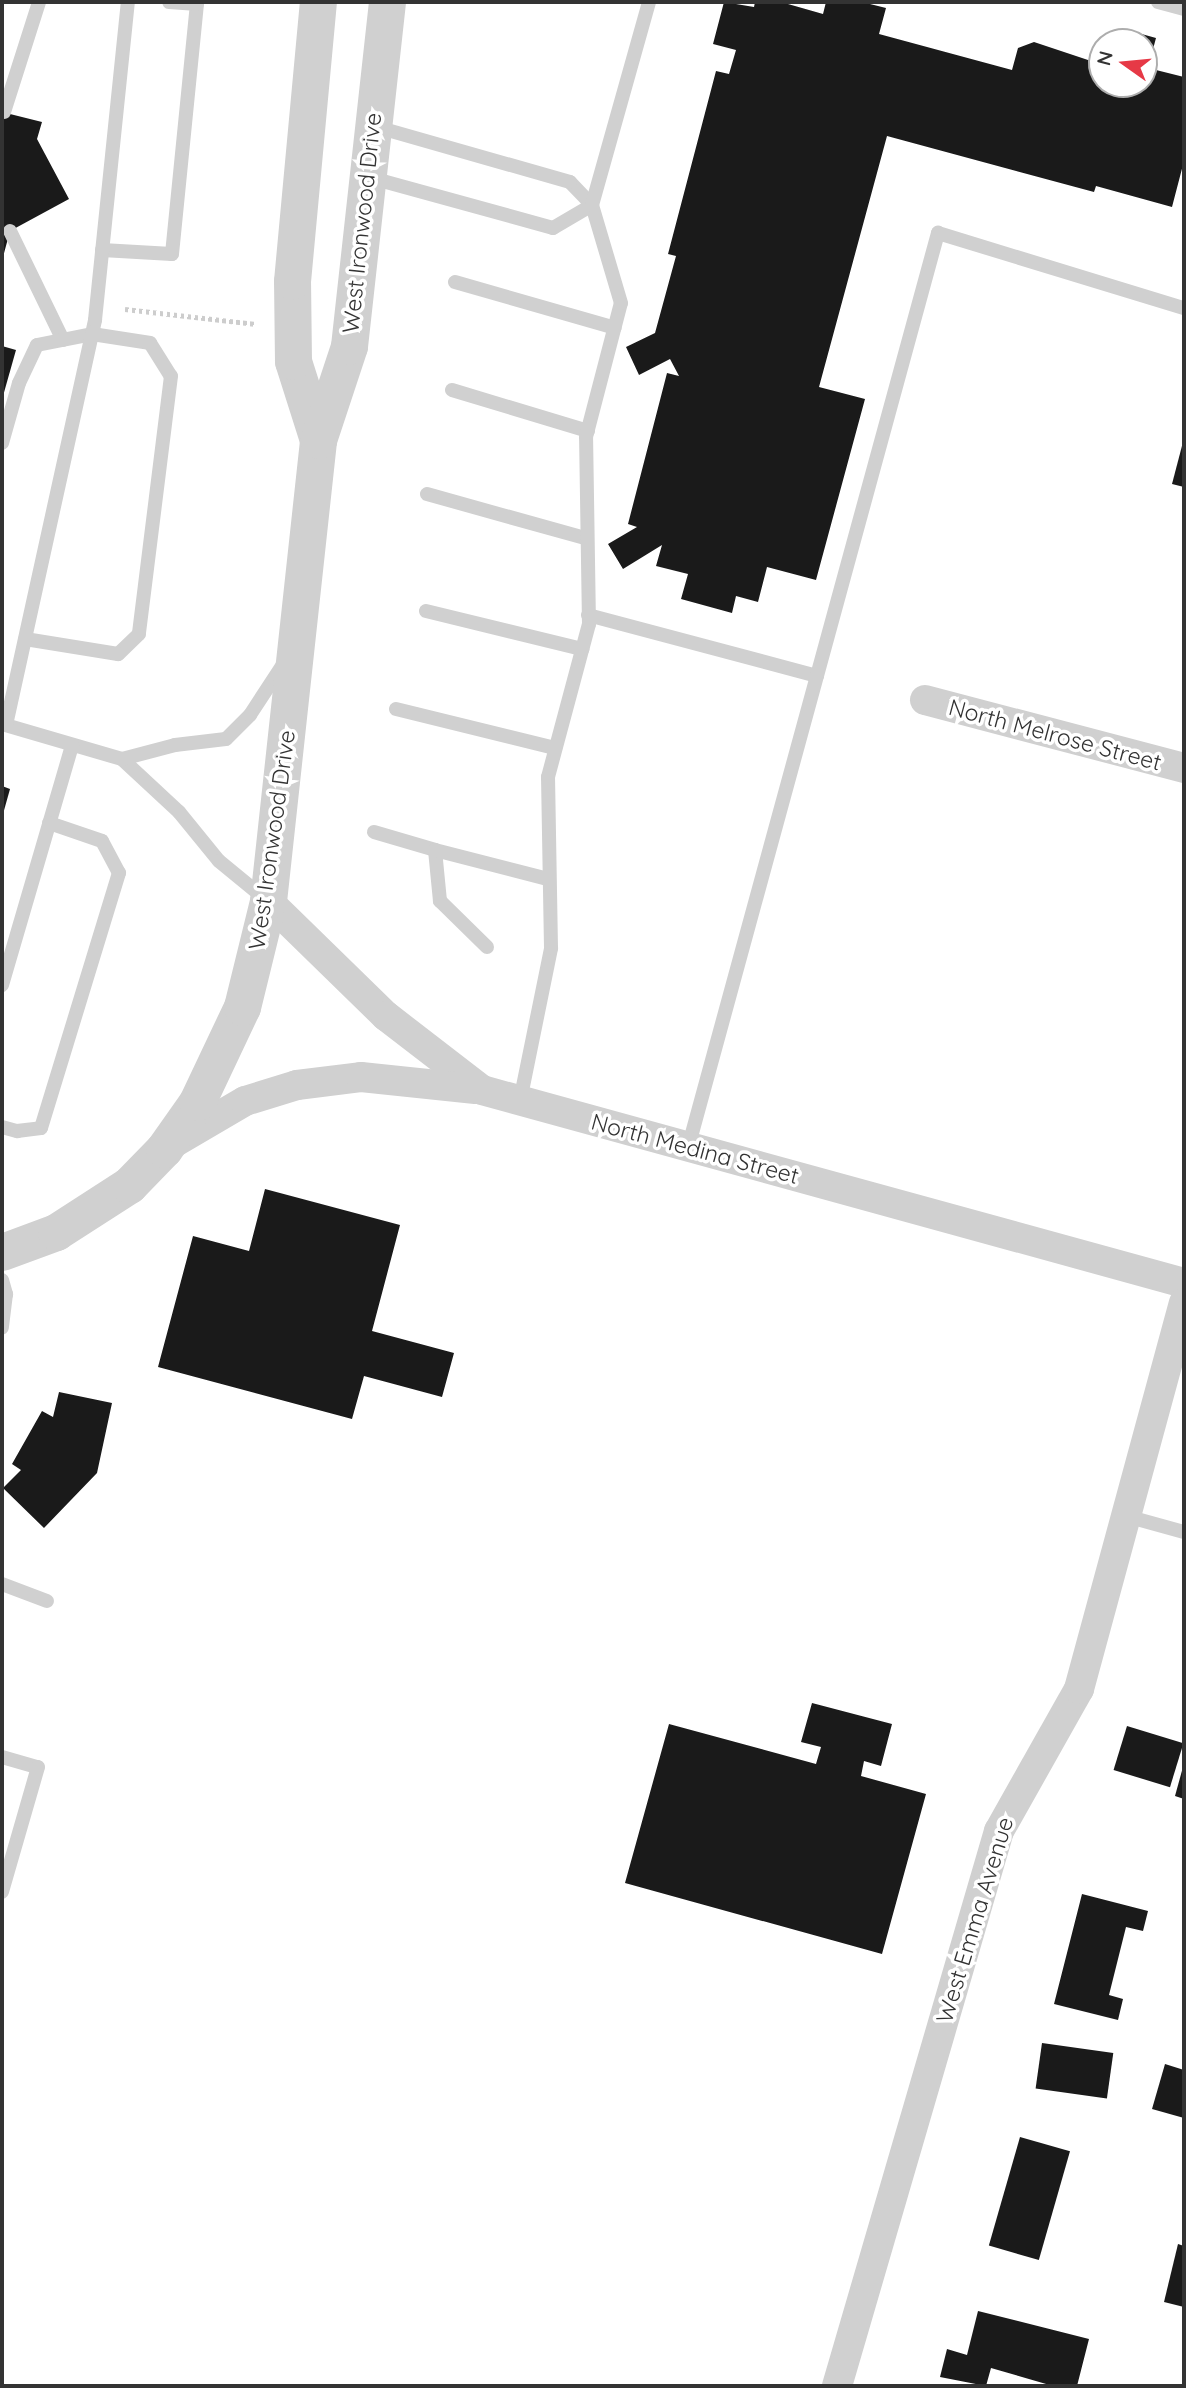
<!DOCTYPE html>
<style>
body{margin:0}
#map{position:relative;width:1186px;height:2388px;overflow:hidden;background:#fff;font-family:Quicksand,sans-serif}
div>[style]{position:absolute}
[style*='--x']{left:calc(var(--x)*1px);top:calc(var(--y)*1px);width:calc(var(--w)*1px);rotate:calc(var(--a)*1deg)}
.building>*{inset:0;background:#1a1a1a;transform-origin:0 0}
.path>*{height:4.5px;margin-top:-2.25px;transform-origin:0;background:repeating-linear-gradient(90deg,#cdcdcd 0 3.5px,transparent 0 7px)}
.service>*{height:14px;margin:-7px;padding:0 7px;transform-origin:7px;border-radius:7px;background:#d0d0d0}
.minor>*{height:30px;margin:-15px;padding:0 15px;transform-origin:15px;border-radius:15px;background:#d0d0d0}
.tertiary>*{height:37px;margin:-18.5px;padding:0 18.5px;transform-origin:18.5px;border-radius:18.5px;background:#d0d0d0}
span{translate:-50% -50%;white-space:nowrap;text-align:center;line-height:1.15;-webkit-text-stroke:7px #fff;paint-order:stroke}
.street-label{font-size:23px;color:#333}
.frame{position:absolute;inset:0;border:4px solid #333;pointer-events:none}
.north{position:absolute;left:1088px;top:28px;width:70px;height:70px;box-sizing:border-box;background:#fff;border:2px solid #adadad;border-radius:50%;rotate:285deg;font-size:19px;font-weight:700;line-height:28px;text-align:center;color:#333}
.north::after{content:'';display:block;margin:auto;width:24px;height:32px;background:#e63946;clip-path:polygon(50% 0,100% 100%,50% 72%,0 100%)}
</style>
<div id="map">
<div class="building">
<div style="clip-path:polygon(724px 2px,754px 7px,755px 2px,781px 2px,823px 14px,826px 2px,862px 2px,886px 8px,879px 34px,1012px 70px,1018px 48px,1034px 42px,1094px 62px,1102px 41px,1102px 84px,1144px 84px,1144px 42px,1112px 42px,1138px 33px,1156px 38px,1148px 68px,1184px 77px,1184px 161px,1172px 207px,1096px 186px,1094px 192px,887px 136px,819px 387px,865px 399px,816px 580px,767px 567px,758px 602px,736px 596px,732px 613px,681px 599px,688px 574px,656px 566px,662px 545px,623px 569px,608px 544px,637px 527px,628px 524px,667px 373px,679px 376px,670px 359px,639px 375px,626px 347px,655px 333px,676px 256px,668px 254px,716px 71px,729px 74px,736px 50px,713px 44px)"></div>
<div style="clip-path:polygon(2px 112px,42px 122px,37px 139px,69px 199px,10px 231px,3px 257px)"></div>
<div style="clip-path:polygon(2px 346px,16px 350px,3px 396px,2px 396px)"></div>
<div style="clip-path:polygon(1183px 442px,1184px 442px,1184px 487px,1172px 484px)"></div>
<div style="clip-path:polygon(2px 786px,10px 789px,3px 814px,2px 814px)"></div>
<div style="clip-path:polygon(265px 1189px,400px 1225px,372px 1331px,454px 1353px,442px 1397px,364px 1376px,352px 1419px,158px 1367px,193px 1236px,249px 1251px)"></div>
<div style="clip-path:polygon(59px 1392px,112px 1403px,97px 1473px,44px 1528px,3px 1488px,21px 1470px,12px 1464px,42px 1411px,53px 1417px)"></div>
<div style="clip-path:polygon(812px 1703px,892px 1724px,881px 1766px,864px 1761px,861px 1776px,926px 1794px,882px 1954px,625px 1883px,669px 1724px,816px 1764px,821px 1747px,801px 1742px)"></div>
<div style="left:1127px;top:1726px;width:59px;height:46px;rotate:17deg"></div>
<div style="clip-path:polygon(1183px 1767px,1184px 1767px,1184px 1799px,1175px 1796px)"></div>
<div style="clip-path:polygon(1082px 1894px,1148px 1911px,1143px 1931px,1126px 1927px,1109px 1995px,1123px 1999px,1118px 2020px,1054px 2004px)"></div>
<div style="left:1042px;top:2043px;width:72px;height:46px;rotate:8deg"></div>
<div style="clip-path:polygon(1165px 2064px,1184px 2070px,1184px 2118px,1152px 2109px)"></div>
<div style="left:1020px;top:2137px;width:52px;height:113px;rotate:16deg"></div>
<div style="clip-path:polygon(1178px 2244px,1184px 2246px,1184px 2307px,1164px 2302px)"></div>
<div style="clip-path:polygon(978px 2311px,1089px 2339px,1077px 2386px,1053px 2386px,991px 2368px,986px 2386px,940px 2377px,947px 2349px,967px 2355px)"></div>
</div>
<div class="path">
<div style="--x:125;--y:309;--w:132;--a:6.5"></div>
</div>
<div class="service">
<div style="--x:1158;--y:2;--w:27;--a:15"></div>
<div style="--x:4;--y:112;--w:115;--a:-72.3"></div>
<div style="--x:368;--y:177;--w:192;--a:15.4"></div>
<div style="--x:553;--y:228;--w:45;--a:-30.5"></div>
<div style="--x:592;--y:205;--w:32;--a:-134"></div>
<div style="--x:570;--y:182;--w:204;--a:-164.1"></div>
<div style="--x:10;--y:231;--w:121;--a:64.1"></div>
<div style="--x:102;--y:250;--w:70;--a:3.3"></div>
<div style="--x:172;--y:254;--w:251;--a:-84.3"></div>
<div style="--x:197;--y:4;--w:28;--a:-176"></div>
<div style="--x:455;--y:282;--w:166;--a:16"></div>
<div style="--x:452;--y:390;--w:142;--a:16.8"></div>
<div style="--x:2;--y:443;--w:62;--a:-74.2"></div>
<div style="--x:19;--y:383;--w:42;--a:-64.7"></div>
<div style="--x:37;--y:345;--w:56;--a:-11.3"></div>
<div style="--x:92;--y:334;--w:59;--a:8.8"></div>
<div style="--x:150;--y:343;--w:39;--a:58"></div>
<div style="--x:171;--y:376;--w:260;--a:97.1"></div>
<div style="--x:139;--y:634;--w:29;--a:136"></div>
<div style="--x:118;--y:654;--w:94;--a:-170.8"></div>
<div style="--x:427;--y:494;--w:164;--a:15.6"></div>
<div style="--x:426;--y:611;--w:161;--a:13.7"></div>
<div style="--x:588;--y:615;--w:237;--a:14.9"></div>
<div style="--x:396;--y:709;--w:164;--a:13.8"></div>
<div style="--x:2;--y:724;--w:125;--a:16.3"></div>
<div style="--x:122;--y:759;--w:78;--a:42.9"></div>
<div style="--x:179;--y:812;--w:63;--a:50.8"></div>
<div style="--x:219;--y:861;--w:58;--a:39.4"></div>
<div style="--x:6;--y:725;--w:415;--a:-77.6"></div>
<div style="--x:95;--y:320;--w:320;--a:-84.1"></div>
<div style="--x:122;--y:759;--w:55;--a:-14.8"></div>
<div style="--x:175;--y:745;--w:51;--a:-6.7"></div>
<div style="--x:226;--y:739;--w:34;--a:-45"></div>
<div style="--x:250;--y:715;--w:62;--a:-56.8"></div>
<div style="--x:374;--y:832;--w:64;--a:16.4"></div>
<div style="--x:487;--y:947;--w:66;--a:-135.6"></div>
<div style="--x:440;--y:901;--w:51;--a:-95.6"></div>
<div style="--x:435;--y:850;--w:117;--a:14.4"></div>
<div style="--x:2;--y:985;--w:250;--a:-73.7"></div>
<div style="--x:520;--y:1101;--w:156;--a:-78.5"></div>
<div style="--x:551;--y:948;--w:171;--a:-91"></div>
<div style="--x:548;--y:777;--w:158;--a:-75"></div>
<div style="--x:589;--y:624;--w:187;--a:-90.9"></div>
<div style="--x:586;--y:437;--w:138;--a:-75.4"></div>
<div style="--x:621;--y:303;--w:102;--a:-106.5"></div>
<div style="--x:592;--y:205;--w:211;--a:-74.3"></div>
<div style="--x:2;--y:1127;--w:16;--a:15"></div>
<div style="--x:17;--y:1131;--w:24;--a:-7"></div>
<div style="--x:41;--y:1128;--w:267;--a:-73"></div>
<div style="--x:119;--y:873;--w:36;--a:-118"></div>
<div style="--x:102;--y:841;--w:56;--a:-161.2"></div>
<div style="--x:688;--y:1148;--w:949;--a:-74.72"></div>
<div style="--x:938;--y:233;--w:257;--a:17"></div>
<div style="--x:2;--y:1280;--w:15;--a:74"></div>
<div style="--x:6;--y:1294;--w:34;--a:97"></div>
<div style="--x:1126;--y:1516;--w:60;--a:15.4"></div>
<div style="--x:2;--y:1584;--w:48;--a:20.7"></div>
<div style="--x:2;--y:1757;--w:37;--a:16"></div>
<div style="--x:38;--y:1767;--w:130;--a:106.1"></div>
</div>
<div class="minor">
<div style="--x:925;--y:700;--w:268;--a:14.7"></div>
<div style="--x:268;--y:901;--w:165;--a:44.3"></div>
<div style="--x:386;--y:1016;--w:121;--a:37.6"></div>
<div style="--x:482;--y:1090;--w:728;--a:15.37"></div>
<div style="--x:170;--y:1145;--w:87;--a:-30.4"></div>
<div style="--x:245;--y:1101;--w:54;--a:-17.1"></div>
<div style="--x:297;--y:1085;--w:64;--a:-7.1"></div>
<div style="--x:361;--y:1077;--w:115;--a:6"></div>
<div style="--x:837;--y:2386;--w:578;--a:-73.73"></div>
<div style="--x:999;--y:1831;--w:163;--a:-60.6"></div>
<div style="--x:1079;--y:1689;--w:400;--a:-74.8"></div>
</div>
<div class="tertiary">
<div style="--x:318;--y:440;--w:83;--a:-107.6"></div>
<div style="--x:293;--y:361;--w:80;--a:-90.7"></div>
<div style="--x:292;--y:281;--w:280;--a:-84.7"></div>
<div style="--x:2;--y:1252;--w:58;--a:-20.3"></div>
<div style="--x:56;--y:1232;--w:87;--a:-32.8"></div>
<div style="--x:129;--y:1185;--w:50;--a:-45.8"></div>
<div style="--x:164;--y:1149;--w:57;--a:-54.9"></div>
<div style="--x:197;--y:1102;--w:105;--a:-64.7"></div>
<div style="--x:242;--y:1007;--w:109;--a:-76.2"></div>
<div style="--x:268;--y:901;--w:464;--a:-83.8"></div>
<div style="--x:318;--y:440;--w:99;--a:-71.7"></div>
<div style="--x:349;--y:346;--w:346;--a:-83.7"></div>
</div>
<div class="street-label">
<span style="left:362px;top:223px;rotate:-84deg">West Ironwood Drive</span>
<span style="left:1055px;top:735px;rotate:15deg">North Melrose Street</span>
<span style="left:272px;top:840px;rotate:-82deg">West Ironwood Drive</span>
<span style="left:695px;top:1149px;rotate:15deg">North Medina Street</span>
<span style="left:975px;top:1920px;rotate:-73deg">West Emma Avenue</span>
</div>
<div class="frame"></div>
<div class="north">N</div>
</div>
